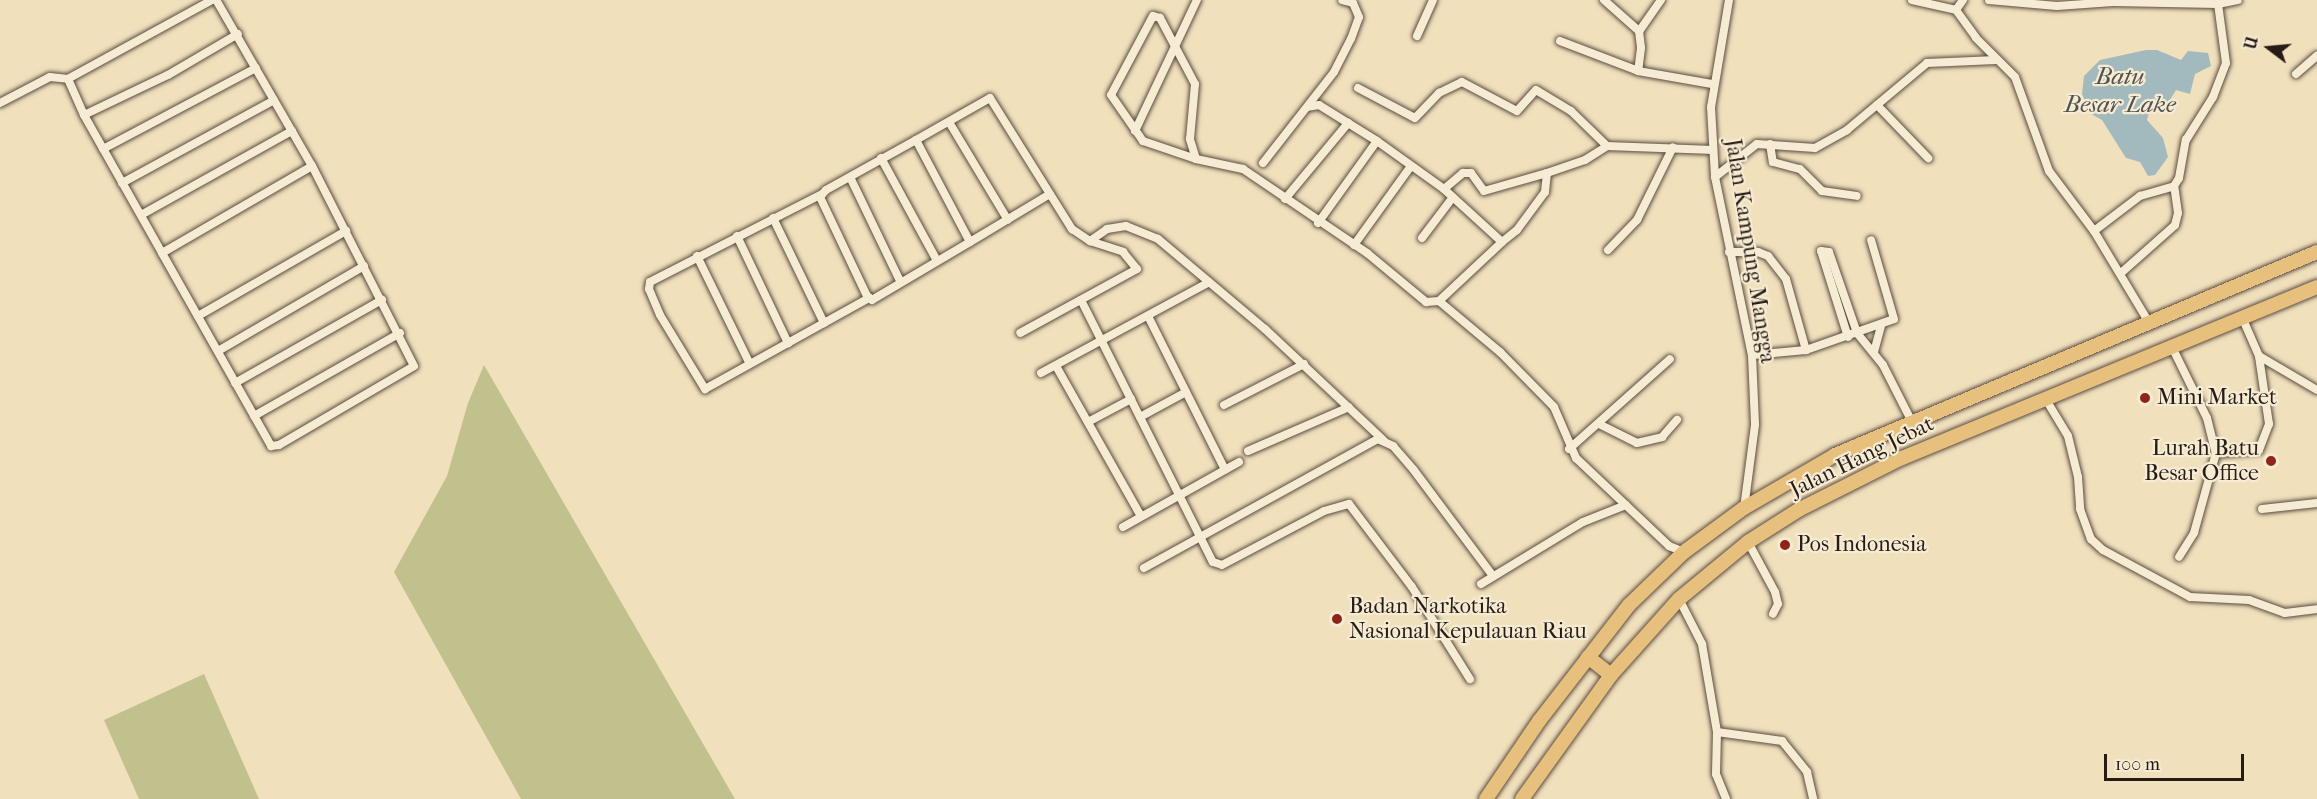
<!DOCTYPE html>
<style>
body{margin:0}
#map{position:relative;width:2317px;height:799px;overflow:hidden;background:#f1e0bc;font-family:"IM FELL French Canon",serif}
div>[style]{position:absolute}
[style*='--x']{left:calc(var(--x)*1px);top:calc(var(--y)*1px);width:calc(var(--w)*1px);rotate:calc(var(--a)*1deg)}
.green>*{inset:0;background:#c0c18d}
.water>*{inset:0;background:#a2babd}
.roads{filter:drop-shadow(0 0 2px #5a4c40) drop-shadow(0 0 2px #5a4c40)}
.minor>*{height:8px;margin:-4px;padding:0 4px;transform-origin:4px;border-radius:4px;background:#f6ebd3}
.trunk>*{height:14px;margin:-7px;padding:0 7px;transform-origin:7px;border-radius:7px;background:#e8c07e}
.dots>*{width:16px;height:16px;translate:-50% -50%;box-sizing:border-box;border:3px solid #f6ebd3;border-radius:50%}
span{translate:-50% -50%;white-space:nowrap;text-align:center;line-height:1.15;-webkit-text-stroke:4.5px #f6ebd3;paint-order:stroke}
.street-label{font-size:22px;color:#271b16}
.poi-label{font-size:22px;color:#271b16}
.left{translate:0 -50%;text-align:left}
.right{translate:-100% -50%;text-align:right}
.water-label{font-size:24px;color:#525350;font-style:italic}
.north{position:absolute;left:2239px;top:18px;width:60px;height:60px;-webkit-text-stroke:4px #f6ebd3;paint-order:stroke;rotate:286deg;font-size:16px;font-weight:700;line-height:24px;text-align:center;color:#271b16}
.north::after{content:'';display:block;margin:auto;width:21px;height:27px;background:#271b16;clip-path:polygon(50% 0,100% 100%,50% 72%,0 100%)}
.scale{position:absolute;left:2104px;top:754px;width:140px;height:27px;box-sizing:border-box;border:3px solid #271b16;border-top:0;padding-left:8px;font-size:18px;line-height:21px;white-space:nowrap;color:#271b16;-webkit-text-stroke:4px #f6ebd3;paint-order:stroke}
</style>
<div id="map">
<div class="green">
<div style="clip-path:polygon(484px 365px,735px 799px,521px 799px,394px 572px,447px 476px,468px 403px)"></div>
<div style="clip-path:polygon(204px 674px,259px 799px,139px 799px,104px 720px)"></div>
</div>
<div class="water">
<div style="clip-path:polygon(2146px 50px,2157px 50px,2181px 60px,2188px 51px,2208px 53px,2211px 66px,2195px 74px,2190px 94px,2176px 90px,2165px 108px,2150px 110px,2147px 120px,2163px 138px,2168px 157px,2155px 175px,2148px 176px,2140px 162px,2126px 158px,2102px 120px,2091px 114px,2082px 94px,2084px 76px,2100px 60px)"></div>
</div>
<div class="roads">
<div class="minor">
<div style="--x:212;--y:0;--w:164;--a:151.3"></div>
<div style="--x:68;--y:79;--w:39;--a:66"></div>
<div style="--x:84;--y:115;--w:93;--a:-25.5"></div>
<div style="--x:168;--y:75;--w:81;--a:-30.4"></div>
<div style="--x:1604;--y:0;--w:47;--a:41.5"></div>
<div style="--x:1661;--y:0;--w:38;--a:125"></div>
<div style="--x:1639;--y:31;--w:17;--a:83"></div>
<div style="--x:1641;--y:48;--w:23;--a:97"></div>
<div style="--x:1638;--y:71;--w:75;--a:10"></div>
<div style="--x:1729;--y:0;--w:109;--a:99.5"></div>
<div style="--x:1711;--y:107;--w:70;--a:86.7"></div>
<div style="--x:1715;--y:177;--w:182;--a:78.3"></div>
<div style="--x:1752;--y:355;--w:70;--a:87.5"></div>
<div style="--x:1755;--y:425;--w:84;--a:97.5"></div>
<div style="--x:1912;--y:0;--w:45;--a:12.8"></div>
<div style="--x:1963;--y:0;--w:12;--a:125"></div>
<div style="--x:1956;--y:10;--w:34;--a:54"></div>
<div style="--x:1976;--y:38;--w:55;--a:45"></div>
<div style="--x:2015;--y:77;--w:100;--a:70.1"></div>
<div style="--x:2049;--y:171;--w:75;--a:53.1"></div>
<div style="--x:2094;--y:231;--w:105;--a:59"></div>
<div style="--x:1989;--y:0;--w:68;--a:5"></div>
<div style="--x:2057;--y:6;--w:56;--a:-4.1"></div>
<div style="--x:2113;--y:2;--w:105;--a:1.1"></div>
<div style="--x:2218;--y:4;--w:20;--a:-11"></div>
<div style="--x:1417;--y:36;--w:39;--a:-66"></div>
<div style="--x:1560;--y:41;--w:84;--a:21"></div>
<div style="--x:2296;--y:74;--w:28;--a:-41"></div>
<div style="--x:1358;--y:88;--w:64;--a:27.8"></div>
<div style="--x:1415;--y:118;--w:35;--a:-46"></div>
<div style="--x:1439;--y:93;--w:25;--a:-26"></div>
<div style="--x:1462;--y:82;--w:62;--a:27.8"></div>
<div style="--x:1517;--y:111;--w:28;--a:-48"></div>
<div style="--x:1536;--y:90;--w:41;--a:31"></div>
<div style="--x:1571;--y:111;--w:50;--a:44.2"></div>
<div style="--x:0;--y:103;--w:56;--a:-27.5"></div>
<div style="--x:50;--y:77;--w:18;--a:6"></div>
<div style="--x:1877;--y:105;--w:74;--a:46.1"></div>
<div style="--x:84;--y:115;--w:159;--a:60.5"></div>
<div style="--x:162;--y:253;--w:173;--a:-30.1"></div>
<div style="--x:949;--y:122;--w:114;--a:59"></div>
<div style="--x:1135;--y:131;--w:145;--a:-64.7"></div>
<div style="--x:916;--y:140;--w:85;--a:-29.6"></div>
<div style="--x:990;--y:98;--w:155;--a:58"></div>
<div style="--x:1072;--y:229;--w:22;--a:34"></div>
<div style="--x:1090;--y:241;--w:35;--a:18"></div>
<div style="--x:1123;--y:252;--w:22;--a:51"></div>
<div style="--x:1137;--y:269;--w:133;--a:151.3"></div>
<div style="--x:1770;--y:144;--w:18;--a:81"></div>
<div style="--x:1773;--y:162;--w:28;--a:15"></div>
<div style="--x:1800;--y:169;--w:31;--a:45"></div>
<div style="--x:1822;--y:191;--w:35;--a:8"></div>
<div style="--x:103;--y:149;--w:173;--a:-27.9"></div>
<div style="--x:881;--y:158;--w:115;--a:61.4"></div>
<div style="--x:1196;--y:159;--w:21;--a:-107"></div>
<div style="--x:1190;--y:139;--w:55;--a:-84.8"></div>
<div style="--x:1195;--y:84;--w:75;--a:-117.9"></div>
<div style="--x:1160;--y:18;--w:7;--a:-164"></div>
<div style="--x:1153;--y:16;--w:89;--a:118"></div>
<div style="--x:1111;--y:95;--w:56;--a:55.2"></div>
<div style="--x:1143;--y:141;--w:56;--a:18.8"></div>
<div style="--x:1196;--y:159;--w:48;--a:12"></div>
<div style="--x:1243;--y:169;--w:150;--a:34.1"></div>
<div style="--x:1367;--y:253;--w:77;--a:39.7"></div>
<div style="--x:1426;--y:302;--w:13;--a:-4"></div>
<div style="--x:1439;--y:301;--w:86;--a:-43.1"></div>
<div style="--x:1502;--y:242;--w:79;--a:-137.6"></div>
<div style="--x:1444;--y:189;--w:82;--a:-144.4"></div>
<div style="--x:1377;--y:141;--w:68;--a:-148.2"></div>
<div style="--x:1319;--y:105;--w:11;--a:170"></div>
<div style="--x:1263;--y:163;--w:115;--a:-52"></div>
<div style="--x:1334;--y:72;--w:37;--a:-63"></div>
<div style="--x:1351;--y:39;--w:23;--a:-70"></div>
<div style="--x:1359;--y:17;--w:15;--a:-113"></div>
<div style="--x:1353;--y:3;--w:11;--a:-165"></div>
<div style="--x:850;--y:177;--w:115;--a:64.3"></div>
<div style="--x:1715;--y:177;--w:53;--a:-38.2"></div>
<div style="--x:1757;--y:144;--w:58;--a:3.9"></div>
<div style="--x:1815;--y:148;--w:37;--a:-29"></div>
<div style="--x:1847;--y:130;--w:104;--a:-39.9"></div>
<div style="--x:1927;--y:63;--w:69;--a:-2.5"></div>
<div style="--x:122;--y:183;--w:173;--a:-28.6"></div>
<div style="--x:1444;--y:189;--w:25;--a:-40"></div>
<div style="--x:1463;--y:173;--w:8;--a:0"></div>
<div style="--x:1471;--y:173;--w:22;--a:54"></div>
<div style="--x:1484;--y:191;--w:66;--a:-15.9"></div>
<div style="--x:822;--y:194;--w:193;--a:152.9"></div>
<div style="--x:650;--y:282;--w:7;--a:98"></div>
<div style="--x:649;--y:289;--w:28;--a:67"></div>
<div style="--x:660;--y:315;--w:87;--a:58.7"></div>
<div style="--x:705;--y:389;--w:188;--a:-29"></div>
<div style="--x:1285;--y:199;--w:99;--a:-50.3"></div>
<div style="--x:141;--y:215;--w:173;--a:-29.1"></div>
<div style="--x:773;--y:218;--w:117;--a:64.1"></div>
<div style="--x:1318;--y:223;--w:101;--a:-54.3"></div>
<div style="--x:2094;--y:231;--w:58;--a:-37.3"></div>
<div style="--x:2140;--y:196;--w:35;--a:-16"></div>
<div style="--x:2174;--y:186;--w:9;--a:-58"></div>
<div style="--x:2179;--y:178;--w:39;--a:-80"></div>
<div style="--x:2186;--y:140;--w:51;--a:-57.9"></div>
<div style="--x:2213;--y:97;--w:36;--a:-69"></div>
<div style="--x:2226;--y:63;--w:60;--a:-97.7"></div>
<div style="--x:737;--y:236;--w:119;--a:64.5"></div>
<div style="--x:1422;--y:238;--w:51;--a:-52.9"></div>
<div style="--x:1090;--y:241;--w:21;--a:-35"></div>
<div style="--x:1107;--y:229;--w:19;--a:-9"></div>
<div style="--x:1126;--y:226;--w:35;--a:22"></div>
<div style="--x:1158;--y:239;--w:140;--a:40.1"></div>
<div style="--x:1265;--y:329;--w:162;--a:43.2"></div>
<div style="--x:970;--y:242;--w:114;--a:149.4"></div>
<div style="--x:872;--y:300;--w:6;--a:-141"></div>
<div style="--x:867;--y:296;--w:110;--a:-115.4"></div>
<div style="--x:820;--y:197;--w:9;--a:-49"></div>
<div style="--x:826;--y:190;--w:103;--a:-29.1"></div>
<div style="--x:916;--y:140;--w:115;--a:62.1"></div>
<div style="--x:970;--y:242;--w:93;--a:-31"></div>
<div style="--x:1502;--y:242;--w:19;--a:-39"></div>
<div style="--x:1517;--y:230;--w:47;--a:-53.6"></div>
<div style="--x:1545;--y:192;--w:19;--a:-84"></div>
<div style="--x:1547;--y:173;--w:40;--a:-18.9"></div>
<div style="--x:1585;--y:160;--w:26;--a:-32"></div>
<div style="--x:1607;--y:146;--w:106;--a:2.2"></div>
<div style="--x:1354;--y:245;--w:97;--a:-54.2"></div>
<div style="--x:1608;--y:250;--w:42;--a:-46"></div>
<div style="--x:1637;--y:220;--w:81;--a:-63.7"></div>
<div style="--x:1729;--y:252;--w:29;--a:0"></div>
<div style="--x:1758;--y:252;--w:11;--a:22"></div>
<div style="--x:1768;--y:256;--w:29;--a:52"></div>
<div style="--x:1786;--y:279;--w:74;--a:74.3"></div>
<div style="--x:162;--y:253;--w:222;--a:60.5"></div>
<div style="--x:271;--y:446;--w:8;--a:-7"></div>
<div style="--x:279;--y:445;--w:156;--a:-30.3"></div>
<div style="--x:414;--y:366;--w:225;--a:-117"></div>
<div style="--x:312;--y:166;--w:192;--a:-120"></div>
<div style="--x:697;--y:256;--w:120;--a:63.9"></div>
<div style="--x:2121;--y:273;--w:72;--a:-41.6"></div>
<div style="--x:2175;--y:225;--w:12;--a:-76"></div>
<div style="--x:2178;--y:213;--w:27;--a:-98"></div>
<div style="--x:1081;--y:300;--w:293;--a:63.3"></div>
<div style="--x:1213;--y:562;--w:9;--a:18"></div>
<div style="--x:1222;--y:565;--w:115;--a:-27.9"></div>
<div style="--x:1324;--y:511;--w:26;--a:-16"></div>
<div style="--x:1349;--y:504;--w:104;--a:52.8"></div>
<div style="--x:1412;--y:587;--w:109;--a:57.8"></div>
<div style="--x:1439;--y:301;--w:80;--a:39.9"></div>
<div style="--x:1500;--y:352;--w:77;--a:45.5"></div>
<div style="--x:1554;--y:407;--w:56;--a:66.7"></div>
<div style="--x:1576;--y:458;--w:128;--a:43.4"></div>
<div style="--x:1669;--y:546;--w:16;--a:22"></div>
<div style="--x:198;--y:316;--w:171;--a:-29.9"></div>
<div style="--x:1148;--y:316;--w:172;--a:63.4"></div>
<div style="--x:1848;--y:337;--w:90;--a:-107.4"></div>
<div style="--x:1821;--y:251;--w:8;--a:7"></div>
<div style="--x:1829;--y:252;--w:86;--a:70.9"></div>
<div style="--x:1857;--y:333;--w:41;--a:50.9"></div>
<div style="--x:1883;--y:365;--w:64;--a:63"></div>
<div style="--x:2172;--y:347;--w:79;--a:63.8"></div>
<div style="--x:2207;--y:418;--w:36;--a:76"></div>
<div style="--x:2216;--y:453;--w:83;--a:105.4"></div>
<div style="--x:2194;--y:533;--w:28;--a:122"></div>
<div style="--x:218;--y:351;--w:169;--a:-30.2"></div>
<div style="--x:1874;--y:352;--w:28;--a:-75"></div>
<div style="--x:1752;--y:355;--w:54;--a:-5.3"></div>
<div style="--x:1806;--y:350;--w:93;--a:-19.4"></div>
<div style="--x:1894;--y:319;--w:82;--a:-106.2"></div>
<div style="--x:2259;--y:356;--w:67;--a:30.4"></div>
<div style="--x:1056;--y:366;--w:172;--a:60.5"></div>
<div style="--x:1041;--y:373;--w:191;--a:-28.4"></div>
<div style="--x:235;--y:383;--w:169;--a:-29.5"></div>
<div style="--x:2045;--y:398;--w:44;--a:58.8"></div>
<div style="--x:2068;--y:436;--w:42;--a:76.3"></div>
<div style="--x:2078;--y:477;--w:32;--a:86"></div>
<div style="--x:2080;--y:509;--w:32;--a:70"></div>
<div style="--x:2091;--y:539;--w:16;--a:43"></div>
<div style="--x:2103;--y:550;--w:99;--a:28.4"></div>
<div style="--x:2190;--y:597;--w:59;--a:2.9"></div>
<div style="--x:2249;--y:600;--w:38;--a:20"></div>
<div style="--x:2285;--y:613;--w:32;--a:-7"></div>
<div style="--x:1224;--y:405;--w:90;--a:-27.1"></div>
<div style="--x:254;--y:416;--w:168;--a:-29.6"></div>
<div style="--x:1140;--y:417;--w:52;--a:-28.5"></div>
<div style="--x:1088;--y:422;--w:49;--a:-28.1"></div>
<div style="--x:1601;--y:425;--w:40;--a:26.6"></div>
<div style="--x:1637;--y:443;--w:26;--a:-13"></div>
<div style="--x:1662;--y:437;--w:23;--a:-49"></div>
<div style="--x:1569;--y:449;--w:135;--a:-41.7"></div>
<div style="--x:1248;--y:451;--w:110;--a:-23.5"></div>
<div style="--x:2216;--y:453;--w:43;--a:-4"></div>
<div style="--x:2259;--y:450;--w:28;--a:-69"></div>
<div style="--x:2269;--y:424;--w:69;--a:-98.4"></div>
<div style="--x:2259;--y:356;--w:43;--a:-113.6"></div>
<div style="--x:2262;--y:509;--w:55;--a:-6.2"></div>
<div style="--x:1123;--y:527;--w:133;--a:-29.3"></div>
<div style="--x:1748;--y:542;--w:57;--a:61.6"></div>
<div style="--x:1775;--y:592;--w:12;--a:76"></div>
<div style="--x:1778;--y:604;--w:11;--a:117"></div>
<div style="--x:1144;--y:568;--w:267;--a:-28.9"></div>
<div style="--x:1378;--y:439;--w:17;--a:25"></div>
<div style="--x:1393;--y:446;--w:30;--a:49"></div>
<div style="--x:1413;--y:469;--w:134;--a:53.2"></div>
<div style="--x:1481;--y:584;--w:119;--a:-31.3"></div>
<div style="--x:1583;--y:522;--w:46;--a:-21.6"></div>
<div style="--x:1679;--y:599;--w:51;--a:62.9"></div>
<div style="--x:1702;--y:644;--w:89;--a:80.3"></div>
<div style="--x:1717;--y:732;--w:42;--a:91.4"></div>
<div style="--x:1716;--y:774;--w:27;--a:68"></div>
<div style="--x:1717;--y:732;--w:66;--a:7.9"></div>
<div style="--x:1782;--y:741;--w:40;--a:51"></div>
<div style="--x:1807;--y:772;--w:28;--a:77"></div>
</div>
<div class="trunk">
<div style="--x:1588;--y:657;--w:29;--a:38"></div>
<div style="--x:1486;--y:799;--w:94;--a:-55.8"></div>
<div style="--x:1539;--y:721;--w:147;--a:-52.2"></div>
<div style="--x:1629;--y:605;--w:76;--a:-43.9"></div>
<div style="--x:1684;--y:552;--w:74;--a:-36.3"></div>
<div style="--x:1744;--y:508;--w:105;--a:-30.2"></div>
<div style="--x:1835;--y:455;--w:523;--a:-22.84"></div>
<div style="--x:1522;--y:799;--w:153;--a:-54.3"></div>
<div style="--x:1611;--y:675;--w:102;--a:-48.2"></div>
<div style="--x:1679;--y:599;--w:89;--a:-39.6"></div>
<div style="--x:1748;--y:542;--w:62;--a:-32.4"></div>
<div style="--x:1800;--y:509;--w:114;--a:-26.6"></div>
<div style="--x:1902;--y:458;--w:449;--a:-22.4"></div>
</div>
</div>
<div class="dots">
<div style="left:2145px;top:398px;background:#8f2418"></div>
<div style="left:2271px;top:461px;background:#8f2418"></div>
<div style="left:1785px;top:545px;background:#8f2418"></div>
<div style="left:1337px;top:619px;background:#8f2418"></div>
</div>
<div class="street-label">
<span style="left:1750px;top:251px;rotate:81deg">Jalan Kampung Mangga</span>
<span style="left:1862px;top:457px;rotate:-26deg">Jalan Hang Jebat</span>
</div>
<div class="poi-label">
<span class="left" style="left:2157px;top:398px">Mini Market</span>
<span class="right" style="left:2259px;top:461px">Lurah Batu<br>Besar Office</span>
<span class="left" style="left:1797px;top:545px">Pos Indonesia</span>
<span class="left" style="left:1349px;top:619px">Badan Narkotika<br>Nasional Kepulauan Riau</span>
</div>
<div class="water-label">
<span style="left:2120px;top:91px">Batu<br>Besar Lake</span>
</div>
<div class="north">U</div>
<div class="scale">100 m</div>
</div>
